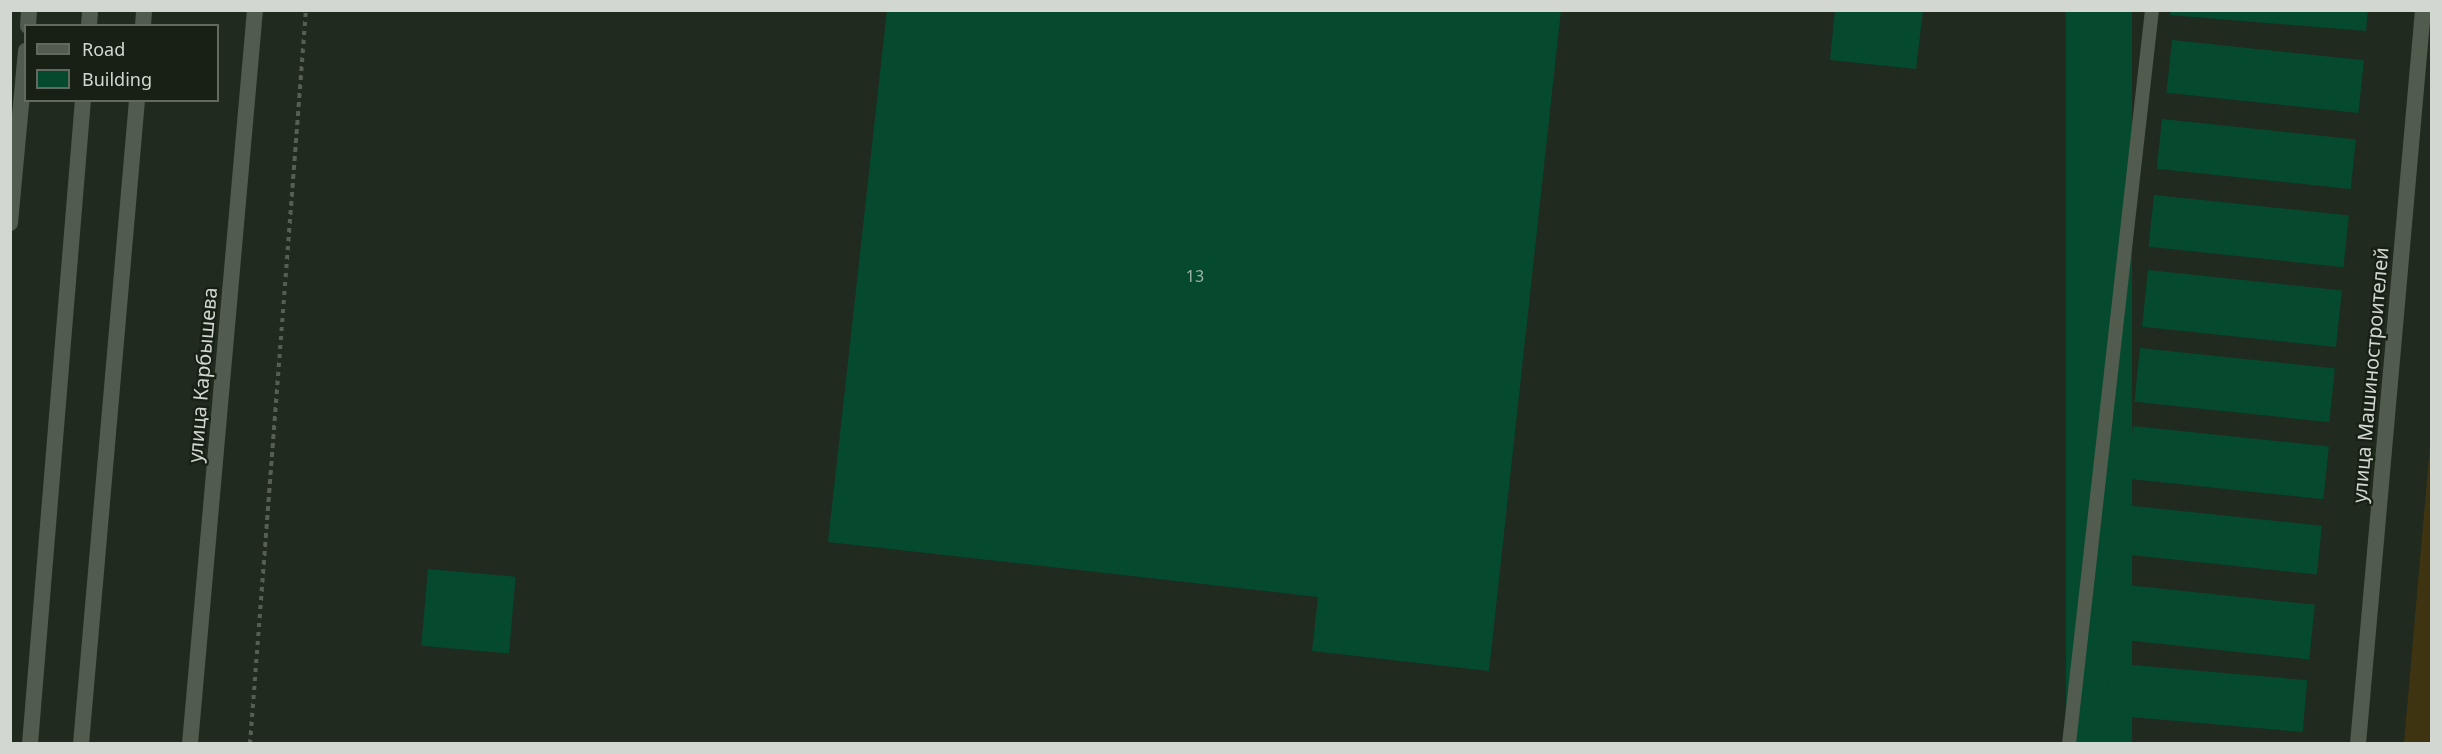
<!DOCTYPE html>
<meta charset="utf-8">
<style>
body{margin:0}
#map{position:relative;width:2442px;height:754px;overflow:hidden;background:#212a1f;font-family:"Noto Sans",sans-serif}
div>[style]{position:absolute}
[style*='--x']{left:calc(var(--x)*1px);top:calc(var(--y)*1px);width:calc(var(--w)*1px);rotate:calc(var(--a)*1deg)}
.green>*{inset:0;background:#3f3411}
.building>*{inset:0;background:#05492f;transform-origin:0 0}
.path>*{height:4px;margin-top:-2px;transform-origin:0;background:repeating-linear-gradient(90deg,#575f55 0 4.5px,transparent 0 9px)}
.service>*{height:14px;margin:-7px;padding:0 7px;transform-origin:7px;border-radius:7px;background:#515b4e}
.minor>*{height:16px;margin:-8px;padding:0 8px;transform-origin:8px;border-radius:8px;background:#515b4e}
.tertiary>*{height:16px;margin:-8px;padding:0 8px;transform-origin:8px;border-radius:8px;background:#515b4e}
span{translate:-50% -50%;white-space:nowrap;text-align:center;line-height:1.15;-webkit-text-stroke:4.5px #182015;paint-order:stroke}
.number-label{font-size:16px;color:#9fb4a8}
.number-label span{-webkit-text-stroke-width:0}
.street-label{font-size:20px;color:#d2d8d1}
.frame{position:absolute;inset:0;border:12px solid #d2d8d1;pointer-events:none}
.legend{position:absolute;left:24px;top:24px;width:195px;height:78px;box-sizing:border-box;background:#182015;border:2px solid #626a60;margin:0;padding:8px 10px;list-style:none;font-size:18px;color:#d2d8d1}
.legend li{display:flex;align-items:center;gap:12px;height:30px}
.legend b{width:30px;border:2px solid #626a60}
</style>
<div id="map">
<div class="green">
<div style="clip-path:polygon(2431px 434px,2431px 743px,2404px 743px)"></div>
</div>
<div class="building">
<div style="clip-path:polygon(887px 10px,1561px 10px,1489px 671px,1312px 651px,1318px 597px,828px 542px)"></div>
<div style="clip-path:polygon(1835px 10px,1923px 10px,1916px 69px,1830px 60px)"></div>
<div style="left:2066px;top:10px;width:66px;height:738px"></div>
<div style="clip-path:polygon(2171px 10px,2368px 10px,2366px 31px,2170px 15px)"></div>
<div style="left:2172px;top:40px;width:193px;height:53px;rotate:6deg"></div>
<div style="left:2162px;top:119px;width:195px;height:50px;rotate:6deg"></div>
<div style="left:2154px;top:195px;width:196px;height:52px;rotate:6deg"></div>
<div style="left:2148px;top:270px;width:195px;height:57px;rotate:6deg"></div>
<div style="left:2140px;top:348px;width:196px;height:54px;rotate:6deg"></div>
<div style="left:2133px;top:426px;width:197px;height:53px;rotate:6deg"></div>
<div style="left:2124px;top:505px;width:199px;height:49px;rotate:6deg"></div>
<div style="left:428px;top:569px;width:88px;height:77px;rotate:5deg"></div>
<div style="left:2117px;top:584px;width:199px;height:55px;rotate:6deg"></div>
<div style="left:2110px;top:663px;width:198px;height:52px;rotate:5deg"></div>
</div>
<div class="path">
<div style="--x:250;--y:744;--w:736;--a:-85.64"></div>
</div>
<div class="service">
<div style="--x:2069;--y:744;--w:739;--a:-83.55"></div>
</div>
<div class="minor">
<div style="--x:28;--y:26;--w:16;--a:-86"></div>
<div style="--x:10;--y:223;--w:173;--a:-84.7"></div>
<div style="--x:190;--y:744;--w:737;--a:-84.94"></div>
<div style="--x:2358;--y:744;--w:737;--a:-84.94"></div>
</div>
<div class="tertiary">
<div style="--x:89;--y:26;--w:16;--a:-86"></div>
<div style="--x:143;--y:26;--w:16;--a:-86"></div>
<div style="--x:30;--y:744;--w:646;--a:-85.3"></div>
<div style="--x:81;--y:744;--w:646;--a:-85.03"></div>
</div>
<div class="number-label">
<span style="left:1195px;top:276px">13</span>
</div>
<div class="street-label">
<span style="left:202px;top:375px;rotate:-85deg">улица Карбышева</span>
<span style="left:2370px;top:375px;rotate:-85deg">улица Машиностроителей</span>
</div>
<div class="frame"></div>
<ul class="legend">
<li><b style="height:8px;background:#515b4e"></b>Road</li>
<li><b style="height:16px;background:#05492f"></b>Building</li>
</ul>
</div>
